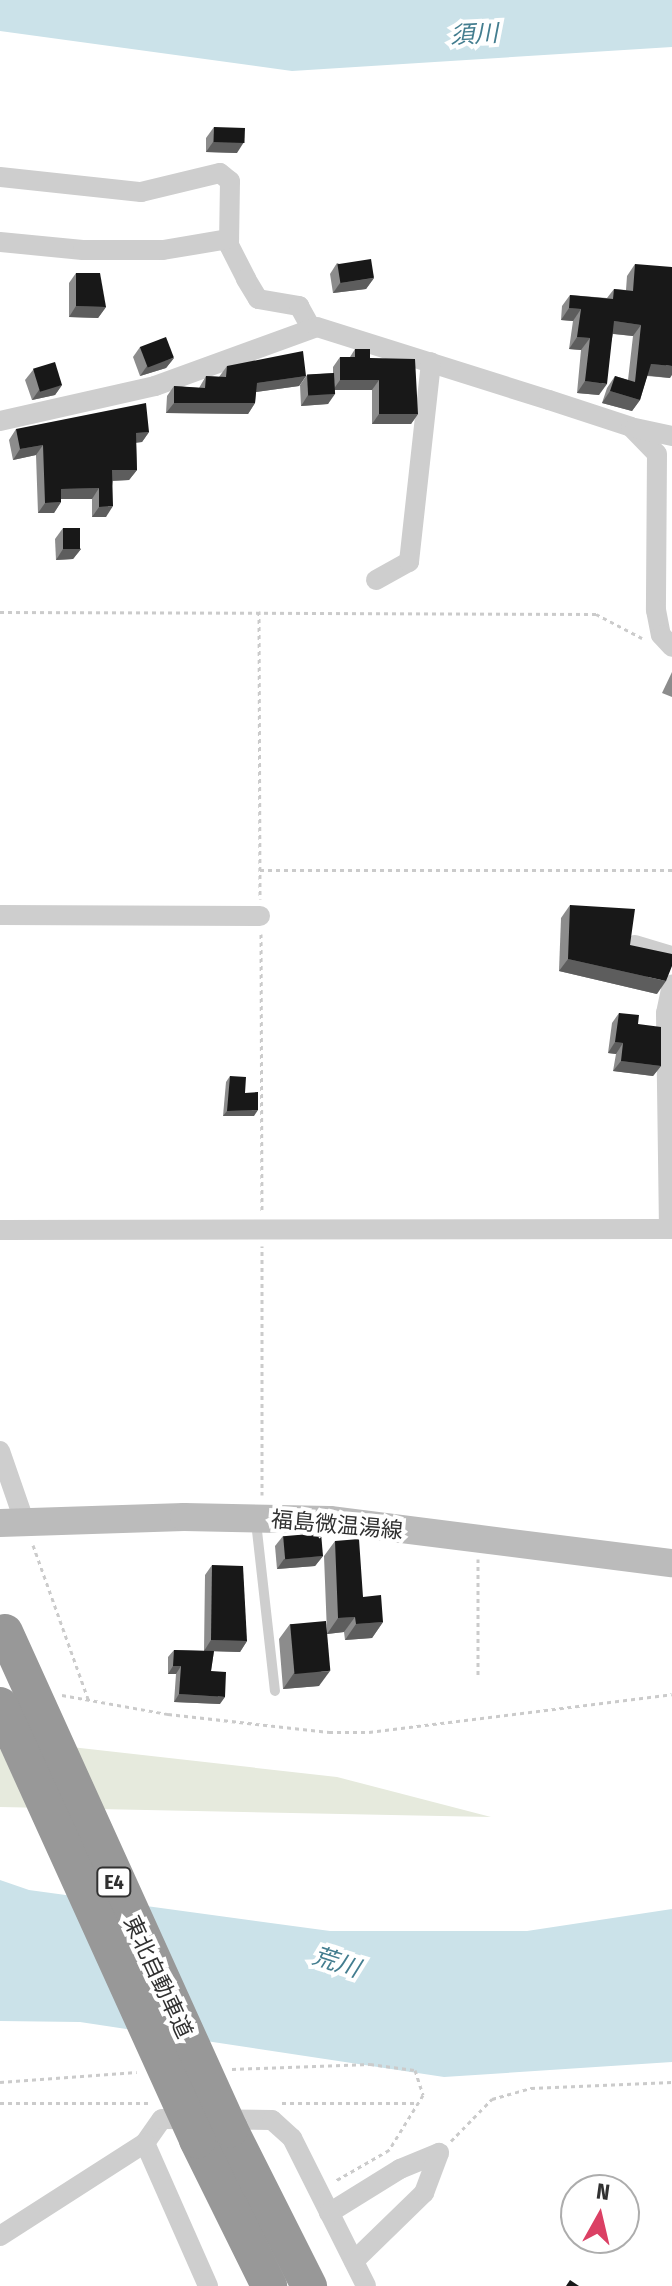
<!DOCTYPE html>
<meta charset="utf-8">
<style>
body{margin:0}
#map{position:relative;width:672px;height:2286px;overflow:hidden;background:#fff;font-family:"Fira Sans Condensed","Noto Sans JP",sans-serif}
div>[style]{position:absolute}
[style*='--x']{left:calc(var(--x)*1px);top:calc(var(--y)*1px);width:calc(var(--w)*1px);rotate:calc(var(--a)*1deg)}
.green>*{inset:0;background:#e6eadd}
.water>*{inset:0;background:#cbe2e9}
.path>*{height:3px;margin-top:-1.5px;transform-origin:0;background:repeating-linear-gradient(90deg,#cbcbcb 0 4px,transparent 0 8px)}
.service>*{height:10px;margin:-5px;padding:0 5px;transform-origin:5px;border-radius:5px;background:#cecece}
.minor>*{height:20px;margin:-10px;padding:0 10px;transform-origin:10px;border-radius:10px;background:#cecece}
.secondary>*{height:28px;margin:-14px;padding:0 14px;transform-origin:14px;border-radius:14px;background:#bbb}
.motorway>*{height:36px;margin:-18px;padding:0 18px;transform-origin:18px;border-radius:18px;background:#989898}
.motorway-bridge>*{height:36px;margin:-18px;padding:0 18px;transform-origin:18px;border-radius:18px;background:#989898}
.wall>*{inset:0;background:#8c8c8c}
.shaded-wall>*{inset:0;background:#5d5d5d}
.building>*{inset:0;background:#181818;transform-origin:0 0}
span{translate:-50% -50%;white-space:nowrap;text-align:center;line-height:1.15;-webkit-text-stroke:8px #fff;paint-order:stroke}
.shield-label span{padding:2px 6px;background:#fff;border:2px solid;border-radius:6px;-webkit-text-stroke-width:0}
.shield-label{font-size:20px;color:#313131;font-weight:700}
.street-label{font-size:22px;color:#313131}
.water-label{font-size:24px;color:#437d8f;font-style:italic}
.north{position:absolute;left:560px;top:2174px;width:80px;height:80px;box-sizing:border-box;background:#fff;border:2px solid #adadad;border-radius:50%;rotate:8deg;font-size:22px;font-weight:700;line-height:32px;text-align:center;color:#313131}
.north::after{content:'';display:block;margin:auto;width:28px;height:36px;background:#db4064;clip-path:polygon(50% 0,100% 100%,50% 72%,0 100%)}
</style>
<div id="map">
<div class="green">
<div style="clip-path:polygon(0 1739px,337px 1777px,491px 1817px,0 1807px)"></div>
</div>
<div class="water">
<div style="clip-path:polygon(0 0,672px 0,672px 47px,292px 71px,0 31px)"></div>
<div style="clip-path:polygon(0 1880px,29px 1890px,330px 1931px,527px 1931px,672px 1909px,672px 2062px,444px 2077px,80px 2022px,0 2021px)"></div>
</div>
<div class="path">
<div style="--x:259;--y:611;--w:288;--a:89.8"></div>
<div style="--x:0;--y:612;--w:596;--a:0.19"></div>
<div style="--x:596;--y:614;--w:52;--a:27.6"></div>
<div style="--x:260;--y:870;--w:412;--a:0"></div>
<div style="--x:261;--y:934;--w:277;--a:89.8"></div>
<div style="--x:262;--y:1495;--w:249;--a:-90"></div>
<div style="--x:33;--y:1545;--w:164;--a:70.3"></div>
<div style="--x:478;--y:1559;--w:117;--a:90"></div>
<div style="--x:62;--y:1695;--w:108;--a:10.2"></div>
<div style="--x:168;--y:1714;--w:162;--a:6.4"></div>
<div style="--x:329;--y:1732;--w:40;--a:0"></div>
<div style="--x:369;--y:1732;--w:305;--a:-7.1"></div>
<div style="--x:232;--y:2069;--w:138;--a:-2.1"></div>
<div style="--x:370;--y:2064;--w:45;--a:7.6"></div>
<div style="--x:415;--y:2070;--w:26;--a:72"></div>
<div style="--x:423;--y:2095;--w:65;--a:121.7"></div>
<div style="--x:389;--y:2150;--w:62;--a:150.1"></div>
<div style="--x:0;--y:2082;--w:137;--a:-4.2"></div>
<div style="--x:0;--y:2103;--w:150;--a:0"></div>
<div style="--x:282;--y:2103;--w:136;--a:0"></div>
<div style="--x:451;--y:2141;--w:59;--a:-45.7"></div>
<div style="--x:492;--y:2099;--w:41;--a:-15.8"></div>
<div style="--x:531;--y:2088;--w:141;--a:-2.4"></div>
</div>
<div class="service">
<div style="--x:256;--y:1522;--w:170;--a:83.6"></div>
</div>
<div class="minor">
<div style="--x:0;--y:177;--w:142;--a:6.1"></div>
<div style="--x:141;--y:192;--w:81;--a:-13.5"></div>
<div style="--x:220;--y:173;--w:13;--a:39"></div>
<div style="--x:230;--y:181;--w:64;--a:90.9"></div>
<div style="--x:229;--y:245;--w:38;--a:63"></div>
<div style="--x:246;--y:279;--w:23;--a:59"></div>
<div style="--x:258;--y:299;--w:42;--a:9.7"></div>
<div style="--x:299;--y:306;--w:25;--a:61"></div>
<div style="--x:0;--y:242;--w:83;--a:5.5"></div>
<div style="--x:83;--y:250;--w:80;--a:0"></div>
<div style="--x:163;--y:250;--w:67;--a:-9.5"></div>
<div style="--x:0;--y:421;--w:159;--a:-12.7"></div>
<div style="--x:155;--y:386;--w:172;--a:-20"></div>
<div style="--x:317;--y:327;--w:243;--a:17.5"></div>
<div style="--x:549;--y:400;--w:86;--a:18.2"></div>
<div style="--x:631;--y:427;--w:37;--a:46"></div>
<div style="--x:657;--y:454;--w:156;--a:90.4"></div>
<div style="--x:656;--y:610;--w:25;--a:79"></div>
<div style="--x:661;--y:635;--w:16;--a:47"></div>
<div style="--x:635;--y:428;--w:38;--a:12"></div>
<div style="--x:376;--y:580;--w:38;--a:-29"></div>
<div style="--x:409;--y:562;--w:201;--a:-83.7"></div>
<div style="--x:0;--y:915;--w:260;--a:0.2"></div>
<div style="--x:635;--y:945;--w:39;--a:17"></div>
<div style="--x:669;--y:1229;--w:216;--a:-90.8"></div>
<div style="--x:666;--y:1013;--w:29;--a:-78"></div>
<div style="--x:0;--y:1230;--w:672;--a:-0.09"></div>
<div style="--x:0;--y:1451;--w:76;--a:70.9"></div>
<div style="--x:145;--y:2143;--w:29;--a:-55"></div>
<div style="--x:162;--y:2119;--w:110;--a:0.5"></div>
<div style="--x:272;--y:2120;--w:27;--a:42"></div>
<div style="--x:292;--y:2138;--w:165;--a:63.4"></div>
<div style="--x:329;--y:2213;--w:84;--a:-31.8"></div>
<div style="--x:400;--y:2169;--w:42;--a:-22.3"></div>
<div style="--x:0;--y:2236;--w:172;--a:-32.7"></div>
<div style="--x:145;--y:2143;--w:156;--a:66.2"></div>
<div style="--x:354;--y:2261;--w:98;--a:-44.2"></div>
<div style="--x:424;--y:2193;--w:43;--a:-69.4"></div>
</div>
<div class="secondary">
<div style="--x:0;--y:1523;--w:184;--a:-1.9"></div>
<div style="--x:184;--y:1517;--w:146;--a:1.2"></div>
<div style="--x:330;--y:1520;--w:345;--a:7.2"></div>
</div>
<div class="motorway">
<div style="--x:230;--y:2129;--w:176;--a:63.3"></div>
<div style="--x:197;--y:2140;--w:163;--a:63.7"></div>
</div>
<div class="motorway-bridge">
<div style="--x:5;--y:1632;--w:546;--a:65.64"></div>
<div style="--x:0;--y:1705;--w:478;--a:65.6"></div>
</div>
<div class="wall">
<div style="clip-path:polygon(214px 127px,237px 153px,206px 152px,206px 138px)"></div>
<div style="clip-path:polygon(337px 263px,374px 278px,366px 289px,333px 293px,330px 274px)"></div>
<div style="clip-path:polygon(635px 264px,670px 378px,647px 376px,640px 400px,632px 411px,602px 403px,607px 388px,615px 376px,628px 380px,633px 336px,613px 334px,599px 395px,577px 393px,581px 350px,569px 349px,573px 321px,561px 320px,562px 306px,570px 295px,607px 298px,614px 289px,626px 290px,627px 276px)"></div>
<div style="clip-path:polygon(76px 273px,106px 307px,98px 318px,69px 317px,69px 283px)"></div>
<div style="clip-path:polygon(140px 347px,174px 358px,166px 368px,140px 376px,133px 357px)"></div>
<div style="clip-path:polygon(355px 349px,370px 358px,418px 414px,411px 424px,372px 424px,372px 390px,335px 390px,328px 404px,301px 406px,300px 385px,307px 375px,333px 373px,333px 367px,340px 357px,350px 357px)"></div>
<div style="clip-path:polygon(227px 366px,306px 376px,299px 386px,256px 392px,255px 403px,248px 414px,166px 413px,167px 396px,174px 386px,199px 388px,206px 376px,219px 377px)"></div>
<div style="clip-path:polygon(33px 370px,62px 385px,55px 395px,32px 400px,25px 380px)"></div>
<div style="clip-path:polygon(16px 429px,149px 432px,142px 442px,136px 443px,137px 470px,129px 480px,113px 481px,106px 517px,92px 517px,92px 499px,61px 499px,61px 502px,54px 513px,38px 513px,36px 455px,13px 460px,9px 440px)"></div>
<div style="clip-path:polygon(63px 528px,81px 549px,73px 559px,56px 560px,55px 539px)"></div>
<div style="clip-path:polygon(672px 672px,672px 697px,662px 693px)"></div>
<div style="clip-path:polygon(570px 905px,630px 945px,657px 994px,559px 971px,561px 918px)"></div>
<div style="clip-path:polygon(619px 1013px,638px 1024px,661px 1066px,653px 1076px,613px 1071px,616px 1054px,608px 1053px,612px 1023px)"></div>
<div style="clip-path:polygon(230px 1076px,245px 1093px,254px 1116px,223px 1116px,226px 1082px)"></div>
<div style="clip-path:polygon(283px 1536px,323px 1556px,315px 1566px,277px 1569px,275px 1546px)"></div>
<div style="clip-path:polygon(335px 1541px,363px 1597px,383px 1622px,372px 1638px,345px 1640px,344px 1632px,327px 1634px,319px 1686px,283px 1689px,279px 1639px,290px 1624px,327px 1633px,324px 1556px)"></div>
<div style="clip-path:polygon(212px 1565px,247px 1641px,240px 1652px,214px 1651px,211px 1671px,220px 1704px,174px 1702px,176px 1674px,168px 1674px,168px 1657px,174px 1650px,204px 1651px,205px 1575px)"></div>
</div>
<div class="shaded-wall">
<div style="clip-path:polygon(213px 142px,244px 142px,237px 153px,206px 152px)"></div>
<div style="clip-path:polygon(374px 278px,366px 289px,333px 293px,340px 283px)"></div>
<div style="clip-path:polygon(76px 306px,106px 307px,98px 318px,69px 317px)"></div>
<div style="clip-path:polygon(569px 308px,581px 309px,573px 321px,561px 320px)"></div>
<div style="clip-path:polygon(614px 321px,641px 325px,633px 336px,606px 333px)"></div>
<div style="clip-path:polygon(577px 337px,590px 338px,581px 350px,569px 349px)"></div>
<div style="clip-path:polygon(174px 358px,166px 368px,140px 376px,147px 366px)"></div>
<div style="clip-path:polygon(651px 364px,672px 366px,672px 375px,670px 378px,643px 375px)"></div>
<div style="clip-path:polygon(306px 376px,299px 386px,249px 393px,257px 383px)"></div>
<div style="clip-path:polygon(340px 380px,379px 380px,372px 390px,333px 390px)"></div>
<div style="clip-path:polygon(585px 381px,607px 384px,599px 395px,577px 393px)"></div>
<div style="clip-path:polygon(62px 385px,55px 395px,32px 400px,39px 390px)"></div>
<div style="clip-path:polygon(610px 391px,640px 400px,632px 411px,602px 403px)"></div>
<div style="clip-path:polygon(335px 394px,328px 404px,301px 406px,308px 395px)"></div>
<div style="clip-path:polygon(174px 403px,255px 403px,248px 414px,166px 413px)"></div>
<div style="clip-path:polygon(379px 414px,418px 414px,411px 424px,372px 424px)"></div>
<div style="clip-path:polygon(149px 432px,142px 442px,128px 443px,136px 433px)"></div>
<div style="clip-path:polygon(43px 445px,36px 455px,13px 460px,20px 449px)"></div>
<div style="clip-path:polygon(112px 470px,137px 470px,129px 480px,105px 481px)"></div>
<div style="clip-path:polygon(99px 488px,92px 499px,54px 499px,61px 489px)"></div>
<div style="clip-path:polygon(61px 502px,54px 513px,38px 513px,45px 503px)"></div>
<div style="clip-path:polygon(113px 506px,106px 517px,92px 517px,99px 507px)"></div>
<div style="clip-path:polygon(63px 549px,81px 549px,73px 559px,56px 560px)"></div>
<div style="clip-path:polygon(568px 959px,666px 981px,657px 994px,559px 971px)"></div>
<div style="clip-path:polygon(615px 1042px,623px 1043px,616px 1054px,608px 1053px)"></div>
<div style="clip-path:polygon(621px 1061px,661px 1066px,653px 1076px,613px 1071px)"></div>
<div style="clip-path:polygon(258px 1110px,254px 1116px,223px 1116px,227px 1111px)"></div>
<div style="clip-path:polygon(323px 1556px,315px 1566px,277px 1569px,284px 1559px)"></div>
<div style="clip-path:polygon(355px 1617px,344px 1632px,327px 1634px,338px 1618px)"></div>
<div style="clip-path:polygon(383px 1622px,372px 1638px,345px 1640px,356px 1624px)"></div>
<div style="clip-path:polygon(211px 1640px,247px 1641px,240px 1652px,204px 1651px)"></div>
<div style="clip-path:polygon(173px 1666px,181px 1666px,176px 1674px,168px 1674px)"></div>
<div style="clip-path:polygon(330px 1671px,319px 1686px,283px 1689px,294px 1673px)"></div>
<div style="clip-path:polygon(179px 1694px,225px 1697px,220px 1704px,174px 1702px)"></div>
</div>
<div class="building">
<div style="left:214px;top:127px;width:31px;height:15px;rotate:2deg"></div>
<div style="left:371px;top:259px;width:19px;height:34px;rotate:81deg"></div>
<div style="clip-path:polygon(635px 264px,672px 267px,672px 366px,651px 364px,640px 400px,610px 391px,615px 376px,635px 382px,641px 325px,614px 321px,607px 384px,585px 381px,590px 338px,577px 337px,581px 309px,569px 308px,570px 295px,613px 299px,614px 289px,633px 291px)"></div>
<div style="clip-path:polygon(76px 273px,100px 273px,106px 307px,76px 306px)"></div>
<div style="left:166px;top:337px;width:22px;height:28px;rotate:69deg"></div>
<div style="clip-path:polygon(355px 349px,370px 349px,370px 358px,415px 359px,418px 414px,379px 414px,379px 380px,340px 380px,340px 357px,355px 357px)"></div>
<div style="clip-path:polygon(303px 351px,306px 376px,257px 383px,255px 403px,174px 403px,174px 386px,205px 388px,206px 376px,226px 377px,227px 366px)"></div>
<div style="left:55px;top:362px;width:24px;height:23px;rotate:73deg"></div>
<div style="left:334px;top:373px;width:21px;height:27px;rotate:87deg"></div>
<div style="clip-path:polygon(146px 403px,149px 432px,136px 433px,137px 470px,112px 470px,113px 506px,99px 507px,99px 488px,61px 489px,61px 502px,45px 503px,43px 445px,20px 449px,16px 429px)"></div>
<div style="left:63px;top:528px;width:17px;height:21px"></div>
<div style="clip-path:polygon(570px 905px,635px 909px,630px 945px,672px 954px,672px 966px,666px 981px,568px 959px)"></div>
<div style="clip-path:polygon(619px 1013px,639px 1015px,638px 1024px,661px 1027px,661px 1066px,621px 1061px,623px 1043px,615px 1042px)"></div>
<div style="clip-path:polygon(230px 1076px,246px 1077px,245px 1093px,258px 1092px,258px 1110px,227px 1111px)"></div>
<div style="left:321px;top:1533px;width:23px;height:38px;rotate:85deg"></div>
<div style="clip-path:polygon(359px 1539px,363px 1597px,381px 1595px,383px 1622px,356px 1624px,355px 1617px,338px 1618px,335px 1541px)"></div>
<div style="clip-path:polygon(212px 1565px,243px 1566px,247px 1641px,211px 1640px)"></div>
<div style="left:326px;top:1621px;width:50px;height:36px;rotate:85deg"></div>
<div style="clip-path:polygon(174px 1650px,214px 1651px,211px 1671px,226px 1672px,225px 1697px,179px 1694px,181px 1666px,173px 1666px)"></div>
<div style="clip-path:polygon(570px 2280px,579px 2286px,566px 2286px)"></div>
</div>
<div class="shield-label">
<span style="left:114px;top:1882px">E4</span>
</div>
<div class="street-label">
<span style="left:337px;top:1525px;rotate:5deg">福島微温湯線</span>
<span style="left:158px;top:1977px;rotate:65deg">東北自動車道</span>
</div>
<div class="water-label">
<span style="left:474px;top:35px;rotate:-3deg">須川</span>
<span style="left:336px;top:1963px;rotate:18deg">荒川</span>
</div>
<div class="north">N</div>
</div>
